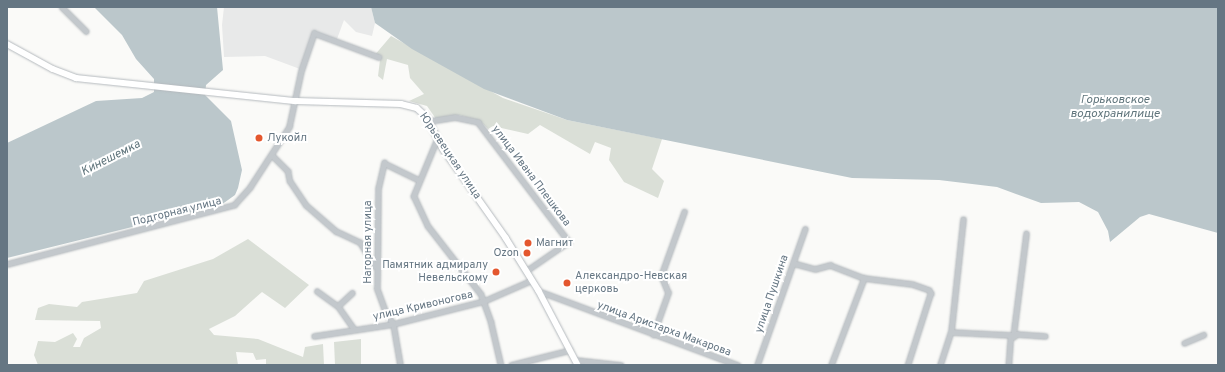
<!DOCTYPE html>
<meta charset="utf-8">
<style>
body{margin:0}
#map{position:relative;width:1225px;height:372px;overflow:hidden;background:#fafaf8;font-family:Overpass,sans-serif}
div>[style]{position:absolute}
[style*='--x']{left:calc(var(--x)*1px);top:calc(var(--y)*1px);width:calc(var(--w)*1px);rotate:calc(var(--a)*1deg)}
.built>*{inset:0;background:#e8e9e9}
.green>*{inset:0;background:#dadfd7}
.water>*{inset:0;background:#bbc7cb}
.roads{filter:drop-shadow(0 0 1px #b5babe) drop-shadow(0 0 1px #b5babe)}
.minor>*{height:4.5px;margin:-2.25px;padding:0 2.25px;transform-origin:2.25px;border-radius:2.25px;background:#c3c8cc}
.major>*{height:5.5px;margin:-2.75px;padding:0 2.75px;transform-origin:2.75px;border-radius:2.75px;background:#fff}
.dots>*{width:11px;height:11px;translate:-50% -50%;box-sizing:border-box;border:2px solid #fff;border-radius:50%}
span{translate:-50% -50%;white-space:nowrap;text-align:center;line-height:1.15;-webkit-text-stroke:4px #fff;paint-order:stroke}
.poi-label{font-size:11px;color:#657683}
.left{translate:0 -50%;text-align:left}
.right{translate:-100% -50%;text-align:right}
.street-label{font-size:11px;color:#657683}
.water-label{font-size:12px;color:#60757c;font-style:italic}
.frame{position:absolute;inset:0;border:8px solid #657683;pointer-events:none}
</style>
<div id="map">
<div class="built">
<div style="clip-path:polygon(224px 7px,371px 7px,375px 23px,372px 36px,356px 32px,344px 20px,337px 39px,311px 36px,300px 69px,265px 56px,224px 57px,222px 25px)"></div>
</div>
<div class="green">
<div style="clip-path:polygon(391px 36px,503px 98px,567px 120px,662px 139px,652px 169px,664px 181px,658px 198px,624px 182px,609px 160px,611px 148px,595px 142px,590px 154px,540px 125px,528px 134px,493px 126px,488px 129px,480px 121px,459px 115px,436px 119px,427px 106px,409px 101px,424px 94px,410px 78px,408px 65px,387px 59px,383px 80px,378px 76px,380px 60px,373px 57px)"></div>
<div style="clip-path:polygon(248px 239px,309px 285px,285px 308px,262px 292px,235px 316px,209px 329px,214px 335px,258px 339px,303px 357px,305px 347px,323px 344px,324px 365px,266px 365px,266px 359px,256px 360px,253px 353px,236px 352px,238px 365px,38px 365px,34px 355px,38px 341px,55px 342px,73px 333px,77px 339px,73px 347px,80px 347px,84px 338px,101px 328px,100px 321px,35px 320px,38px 308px,49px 304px,77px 307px,82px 302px,137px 293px,144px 281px,213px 259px)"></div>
<div style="clip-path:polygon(361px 339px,361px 365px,335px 365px,334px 342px)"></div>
</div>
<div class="water">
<div style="clip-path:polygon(94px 7px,217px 7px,223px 70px,206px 85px,205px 95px,231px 121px,242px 170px,238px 188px,235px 195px,221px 205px,7px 258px,7px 143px,96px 101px,142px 98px,154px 92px,154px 79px,136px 59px,122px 35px)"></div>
<div style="clip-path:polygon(371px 7px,1218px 7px,1218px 233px,1149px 214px,1140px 217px,1110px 242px,1108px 231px,1098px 212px,1079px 202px,1041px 203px,997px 187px,939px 180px,852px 178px,567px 120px,484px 89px,412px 49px,375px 23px)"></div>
</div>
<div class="roads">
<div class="minor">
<div style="--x:62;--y:7;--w:34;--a:45"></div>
<div style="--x:430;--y:121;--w:25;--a:-9"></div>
<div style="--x:455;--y:117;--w:24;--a:12"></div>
<div style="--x:478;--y:122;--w:151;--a:52.8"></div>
<div style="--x:569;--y:242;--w:51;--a:145.4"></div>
<div style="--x:438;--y:138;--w:63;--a:112.5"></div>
<div style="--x:414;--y:196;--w:33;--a:65"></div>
<div style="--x:428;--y:226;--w:86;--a:52.1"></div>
<div style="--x:481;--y:294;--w:30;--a:70"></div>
<div style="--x:491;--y:322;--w:44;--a:76.9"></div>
<div style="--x:272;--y:155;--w:23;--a:45"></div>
<div style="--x:288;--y:171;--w:10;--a:79"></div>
<div style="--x:290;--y:181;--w:29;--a:56"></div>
<div style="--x:306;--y:205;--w:40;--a:41"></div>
<div style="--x:336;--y:231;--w:26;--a:25"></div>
<div style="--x:360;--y:242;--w:28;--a:58"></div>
<div style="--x:793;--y:263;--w:23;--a:15"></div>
<div style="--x:815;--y:269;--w:16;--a:-15"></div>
<div style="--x:830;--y:265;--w:36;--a:21"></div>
<div style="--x:864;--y:278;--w:48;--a:7.1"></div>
<div style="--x:912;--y:284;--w:18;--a:19"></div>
<div style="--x:929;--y:290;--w:4;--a:56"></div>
<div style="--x:931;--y:293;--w:76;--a:107.7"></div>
<div style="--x:7;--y:264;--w:235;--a:-14.6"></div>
<div style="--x:234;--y:205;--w:24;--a:-48"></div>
<div style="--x:250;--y:187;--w:72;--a:-57"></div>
<div style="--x:289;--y:127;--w:57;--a:-77.9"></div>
<div style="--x:301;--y:71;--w:40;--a:-71.1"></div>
<div style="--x:314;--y:33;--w:69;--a:20.3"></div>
<div style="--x:317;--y:291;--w:26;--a:36"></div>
<div style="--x:338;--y:306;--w:29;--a:55"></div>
<div style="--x:539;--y:291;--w:212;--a:20.4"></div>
<div style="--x:338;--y:306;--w:19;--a:-43"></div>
<div style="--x:951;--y:332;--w:60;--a:2.9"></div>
<div style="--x:1011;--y:335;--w:30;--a:94"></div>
<div style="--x:653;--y:335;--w:45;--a:-70.3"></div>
<div style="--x:668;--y:293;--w:18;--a:-112"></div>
<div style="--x:661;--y:276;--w:68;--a:-70.2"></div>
<div style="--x:314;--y:336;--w:80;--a:-8.6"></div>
<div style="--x:393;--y:324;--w:94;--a:-14.2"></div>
<div style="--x:484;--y:301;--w:52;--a:-23.6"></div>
<div style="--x:1013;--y:337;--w:104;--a:-82.8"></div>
<div style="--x:1013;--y:337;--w:5;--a:-37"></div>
<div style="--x:1017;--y:334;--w:28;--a:4"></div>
<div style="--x:1184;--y:343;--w:21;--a:-23"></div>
<div style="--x:576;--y:360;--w:45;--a:6.3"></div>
<div style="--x:400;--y:365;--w:42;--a:-99.7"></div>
<div style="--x:393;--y:324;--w:12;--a:-125"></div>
<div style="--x:386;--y:314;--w:27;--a:-110"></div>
<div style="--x:377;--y:289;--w:100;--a:-89.4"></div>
<div style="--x:378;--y:189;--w:27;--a:-77"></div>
<div style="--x:384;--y:163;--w:39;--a:26"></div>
<div style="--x:511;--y:365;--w:61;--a:-14.3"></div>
<div style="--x:757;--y:365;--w:144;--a:-70.6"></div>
<div style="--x:831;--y:365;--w:93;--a:-69.2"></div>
<div style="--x:940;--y:365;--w:35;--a:-72"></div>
<div style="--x:951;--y:332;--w:113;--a:-83.9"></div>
</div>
<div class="major">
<div style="--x:7;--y:44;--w:52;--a:28.5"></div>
<div style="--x:53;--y:69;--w:25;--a:21"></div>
<div style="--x:76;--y:78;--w:221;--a:6"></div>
<div style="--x:296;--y:101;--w:105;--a:1.6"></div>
<div style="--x:401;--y:104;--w:16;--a:14"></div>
<div style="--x:417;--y:108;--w:13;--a:42"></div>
<div style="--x:427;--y:117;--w:37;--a:63"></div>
<div style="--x:444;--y:150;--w:108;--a:54.8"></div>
<div style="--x:506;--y:238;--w:62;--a:58.1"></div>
<div style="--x:539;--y:291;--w:84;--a:62.2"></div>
</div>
</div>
<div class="dots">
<div style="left:259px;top:138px;background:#e4572e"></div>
<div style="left:528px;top:243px;background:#e4572e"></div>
<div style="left:527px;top:253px;background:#e4572e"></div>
<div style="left:496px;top:272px;background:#e4572e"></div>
<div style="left:567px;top:283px;background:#e4572e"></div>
</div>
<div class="poi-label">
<span class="left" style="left:267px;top:138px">Лукойл</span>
<span class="left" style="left:536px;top:243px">Магнит</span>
<span class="right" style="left:519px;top:253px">Ozon</span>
<span class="right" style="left:488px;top:272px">Памятник адмиралу<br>Невельскому</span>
<span class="left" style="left:575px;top:283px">Александро-Невская<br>церковь</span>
</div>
<div class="street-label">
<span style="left:450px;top:156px;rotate:56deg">Юрьевецкая улица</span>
<span style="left:531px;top:176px;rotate:53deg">улица Ивана Плешкова</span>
<span style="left:177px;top:212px;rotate:-14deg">Подгорная улица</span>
<span style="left:368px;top:242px;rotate:-90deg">Нагорная улица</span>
<span style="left:772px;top:294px;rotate:-71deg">улица Пушкина</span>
<span style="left:423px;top:306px;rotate:-13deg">улица Кривоногова</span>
<span style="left:664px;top:329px;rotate:20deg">улица Аристарха Макарова</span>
</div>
<div class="water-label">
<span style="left:1115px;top:108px">Горьковское<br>водохранилище</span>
<span style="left:111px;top:159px;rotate:-27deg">Кинешемка</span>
</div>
<div class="frame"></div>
</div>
